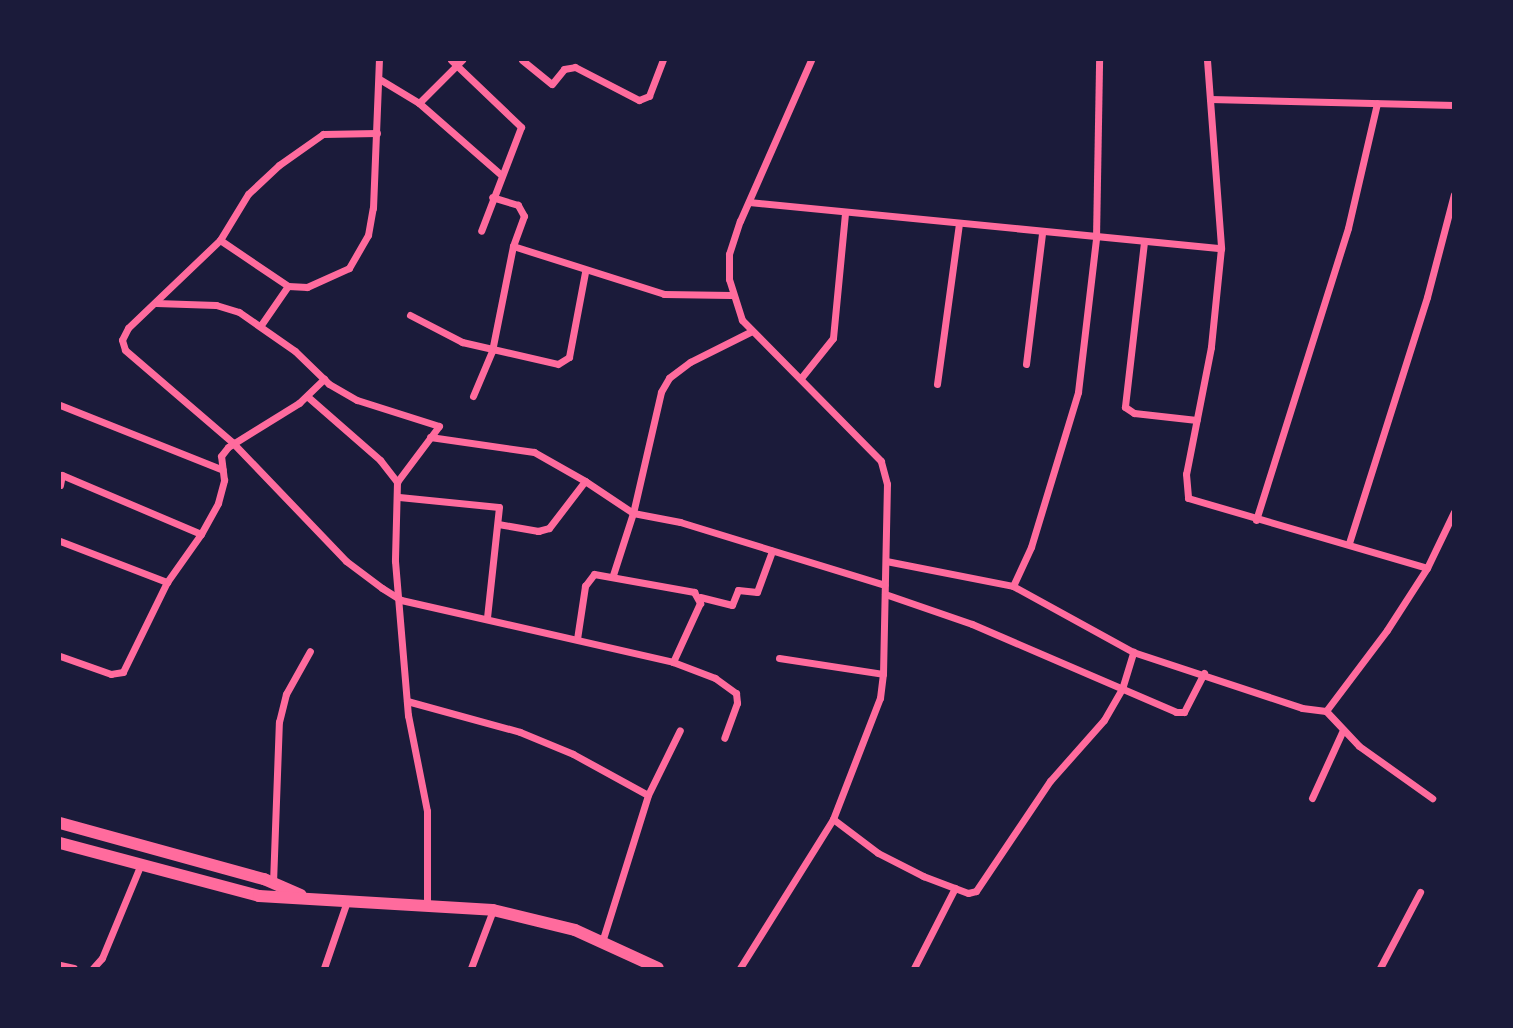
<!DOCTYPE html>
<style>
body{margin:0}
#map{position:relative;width:1513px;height:1028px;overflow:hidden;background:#1b1b3a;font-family:"Varela Round",sans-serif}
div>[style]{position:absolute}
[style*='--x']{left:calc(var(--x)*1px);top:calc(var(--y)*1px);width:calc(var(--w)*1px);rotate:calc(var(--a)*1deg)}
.minor>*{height:7px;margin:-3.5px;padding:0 3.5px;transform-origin:3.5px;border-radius:3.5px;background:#ff6b9d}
.primary>*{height:12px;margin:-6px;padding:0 6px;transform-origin:6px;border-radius:6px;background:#ff6b9d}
span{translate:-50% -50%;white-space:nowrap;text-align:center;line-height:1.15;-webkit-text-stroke:7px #1b1b3a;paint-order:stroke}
.frame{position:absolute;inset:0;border:61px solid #1b1b3a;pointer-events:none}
</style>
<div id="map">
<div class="minor">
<div style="--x:451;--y:60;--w:97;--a:43.7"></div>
<div style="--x:521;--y:127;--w:111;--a:111"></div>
<div style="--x:522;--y:60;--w:38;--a:39"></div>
<div style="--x:552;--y:84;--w:19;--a:-51"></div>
<div style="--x:564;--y:69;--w:11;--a:-10"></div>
<div style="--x:575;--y:67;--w:72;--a:27.3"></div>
<div style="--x:639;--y:100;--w:11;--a:-22"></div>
<div style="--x:649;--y:96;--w:39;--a:-69"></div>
<div style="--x:1207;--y:60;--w:189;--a:85.7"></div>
<div style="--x:1221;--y:248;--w:100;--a:95.8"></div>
<div style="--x:1211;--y:347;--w:129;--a:101.1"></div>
<div style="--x:1186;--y:474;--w:24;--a:85"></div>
<div style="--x:1188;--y:498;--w:249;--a:16.3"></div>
<div style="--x:381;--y:80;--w:44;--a:31.2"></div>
<div style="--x:419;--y:103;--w:108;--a:41.2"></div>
<div style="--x:1210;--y:99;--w:244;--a:1.4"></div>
<div style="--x:419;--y:103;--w:61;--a:-45"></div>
<div style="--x:377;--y:133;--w:54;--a:178.9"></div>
<div style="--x:323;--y:134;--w:54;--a:144.8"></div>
<div style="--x:279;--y:165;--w:42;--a:136.9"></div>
<div style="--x:248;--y:194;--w:54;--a:121.3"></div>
<div style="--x:220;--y:240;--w:127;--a:136.3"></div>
<div style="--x:128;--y:328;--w:13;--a:117"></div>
<div style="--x:122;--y:340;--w:10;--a:73"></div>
<div style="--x:125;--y:350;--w:141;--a:40.7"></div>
<div style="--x:232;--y:442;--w:165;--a:46.2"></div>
<div style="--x:346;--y:561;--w:45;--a:36.9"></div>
<div style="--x:382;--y:588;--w:22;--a:32"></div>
<div style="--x:401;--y:600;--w:279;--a:12.8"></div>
<div style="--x:673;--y:662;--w:45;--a:20.9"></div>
<div style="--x:715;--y:678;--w:26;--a:36"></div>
<div style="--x:736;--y:693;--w:10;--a:84"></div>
<div style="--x:737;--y:703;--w:37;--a:110"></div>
<div style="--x:749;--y:202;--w:474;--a:5.6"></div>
<div style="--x:220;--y:240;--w:82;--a:34.1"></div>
<div style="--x:288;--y:286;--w:19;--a:3"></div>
<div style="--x:307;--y:287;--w:46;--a:-24.3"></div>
<div style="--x:349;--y:268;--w:38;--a:-60"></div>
<div style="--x:368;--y:235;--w:27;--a:-80"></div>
<div style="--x:373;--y:208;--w:148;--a:-87.7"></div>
<div style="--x:1144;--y:242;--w:166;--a:96.6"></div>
<div style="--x:1125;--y:407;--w:11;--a:34"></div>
<div style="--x:1134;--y:413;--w:63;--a:6.3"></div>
<div style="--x:513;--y:246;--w:158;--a:17.6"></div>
<div style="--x:664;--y:294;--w:67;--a:0.9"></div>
<div style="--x:156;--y:303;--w:60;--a:1.9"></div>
<div style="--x:216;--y:305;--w:24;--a:17"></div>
<div style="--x:239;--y:312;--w:68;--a:34.9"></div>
<div style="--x:295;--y:351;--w:47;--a:44.1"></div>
<div style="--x:329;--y:384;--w:32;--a:30"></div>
<div style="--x:357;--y:400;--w:86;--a:17.6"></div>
<div style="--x:439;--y:426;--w:70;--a:126.9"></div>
<div style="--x:410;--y:315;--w:59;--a:27.4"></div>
<div style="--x:462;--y:342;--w:98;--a:12.9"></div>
<div style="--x:558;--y:364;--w:13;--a:-32"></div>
<div style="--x:569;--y:357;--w:86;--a:-79.3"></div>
<div style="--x:261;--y:325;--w:47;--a:-55.3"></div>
<div style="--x:752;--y:331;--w:69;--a:153.4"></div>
<div style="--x:690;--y:362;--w:26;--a:143"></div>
<div style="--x:669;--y:378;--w:16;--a:120"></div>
<div style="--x:661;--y:392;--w:124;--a:103"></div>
<div style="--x:633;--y:513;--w:48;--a:10.8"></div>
<div style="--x:680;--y:522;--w:214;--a:17.1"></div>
<div style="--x:1026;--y:364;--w:132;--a:-83"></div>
<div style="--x:801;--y:378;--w:51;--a:-51.3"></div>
<div style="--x:833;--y:338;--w:126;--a:-84.5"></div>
<div style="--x:937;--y:384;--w:162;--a:-82.2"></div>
<div style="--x:473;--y:396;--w:49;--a:-67.1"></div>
<div style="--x:492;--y:351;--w:107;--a:-78.7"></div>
<div style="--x:513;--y:246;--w:32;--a:-70"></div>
<div style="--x:524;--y:216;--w:13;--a:-119"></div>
<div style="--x:518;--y:205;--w:27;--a:-163"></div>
<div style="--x:308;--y:397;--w:96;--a:41.2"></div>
<div style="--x:380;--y:460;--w:28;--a:52"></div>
<div style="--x:397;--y:482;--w:79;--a:91.5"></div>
<div style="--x:395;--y:561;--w:155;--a:85.2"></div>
<div style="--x:408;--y:715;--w:98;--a:78.8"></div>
<div style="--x:427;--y:811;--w:95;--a:90"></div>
<div style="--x:60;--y:405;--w:175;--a:21.7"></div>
<div style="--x:430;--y:437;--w:105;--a:8.2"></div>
<div style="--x:534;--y:452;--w:59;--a:29.6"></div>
<div style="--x:60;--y:485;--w:10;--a:-79"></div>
<div style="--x:62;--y:475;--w:151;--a:23"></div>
<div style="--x:201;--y:534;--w:59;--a:125.3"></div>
<div style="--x:167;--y:582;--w:100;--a:116.1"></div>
<div style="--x:123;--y:672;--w:12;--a:171"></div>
<div style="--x:111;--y:674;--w:54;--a:-160.6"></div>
<div style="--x:399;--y:497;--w:100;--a:5.7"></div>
<div style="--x:499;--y:507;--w:112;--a:96.2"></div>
<div style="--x:1256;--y:520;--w:306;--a:-72.5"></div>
<div style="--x:1348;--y:228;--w:128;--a:-76.9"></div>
<div style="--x:498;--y:524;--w:41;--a:9.9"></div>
<div style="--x:538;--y:531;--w:11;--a:-15"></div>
<div style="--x:549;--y:528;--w:59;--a:-52.5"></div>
<div style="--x:585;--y:481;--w:58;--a:33.7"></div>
<div style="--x:633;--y:513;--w:65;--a:107.9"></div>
<div style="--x:201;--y:534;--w:35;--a:-61"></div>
<div style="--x:218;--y:503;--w:24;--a:-75"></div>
<div style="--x:224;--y:480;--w:24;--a:-97"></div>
<div style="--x:221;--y:456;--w:11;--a:-52"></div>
<div style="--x:228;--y:447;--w:84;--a:-31.8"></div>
<div style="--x:299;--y:403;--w:35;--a:-44"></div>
<div style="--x:60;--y:541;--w:115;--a:21"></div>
<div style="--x:1349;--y:543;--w:258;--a:-72.4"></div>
<div style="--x:1427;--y:297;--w:106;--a:-75.3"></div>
<div style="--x:886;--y:561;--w:129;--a:11.1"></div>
<div style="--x:1013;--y:586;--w:137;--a:28.8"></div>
<div style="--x:1133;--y:652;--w:178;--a:18.3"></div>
<div style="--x:1302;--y:708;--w:24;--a:7"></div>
<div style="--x:1326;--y:711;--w:101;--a:-53"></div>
<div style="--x:1387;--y:630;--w:74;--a:-57.2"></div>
<div style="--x:1427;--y:568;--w:62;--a:-64.3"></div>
<div style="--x:1013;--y:586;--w:43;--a:-65.2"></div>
<div style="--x:1031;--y:547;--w:162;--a:-73.1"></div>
<div style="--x:1078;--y:392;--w:155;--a:-83.3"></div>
<div style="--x:1096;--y:238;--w:178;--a:-89"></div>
<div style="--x:885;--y:594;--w:92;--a:19"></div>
<div style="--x:972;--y:624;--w:222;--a:23.3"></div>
<div style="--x:1176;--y:712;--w:8;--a:0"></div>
<div style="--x:1184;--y:712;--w:44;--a:-62.9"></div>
<div style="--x:700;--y:597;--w:33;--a:14"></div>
<div style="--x:732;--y:605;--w:16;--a:-68"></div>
<div style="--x:738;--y:590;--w:19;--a:6"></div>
<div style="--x:757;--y:592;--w:44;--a:-69.9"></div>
<div style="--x:577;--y:639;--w:54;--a:-81.4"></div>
<div style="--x:585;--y:586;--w:15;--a:-53"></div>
<div style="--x:594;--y:574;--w:102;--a:10.2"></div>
<div style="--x:694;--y:592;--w:13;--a:61"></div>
<div style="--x:700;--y:603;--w:65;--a:114.6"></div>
<div style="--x:779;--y:658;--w:105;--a:8.7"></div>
<div style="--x:407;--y:701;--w:117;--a:15.3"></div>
<div style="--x:520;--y:732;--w:57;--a:22.5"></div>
<div style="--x:573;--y:754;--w:85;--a:28.7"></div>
<div style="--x:1326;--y:711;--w:48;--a:46.7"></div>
<div style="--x:1359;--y:746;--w:90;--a:35.5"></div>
<div style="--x:1312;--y:798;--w:75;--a:-65.5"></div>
<div style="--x:833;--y:819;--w:56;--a:37.1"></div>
<div style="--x:878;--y:853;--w:51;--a:27.1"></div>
<div style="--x:923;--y:876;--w:48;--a:20.7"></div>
<div style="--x:968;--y:893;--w:8;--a:-14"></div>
<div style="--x:976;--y:891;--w:133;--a:-56.1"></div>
<div style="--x:1050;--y:781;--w:81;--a:-48.5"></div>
<div style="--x:1104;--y:720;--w:36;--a:-60"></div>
<div style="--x:1122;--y:689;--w:39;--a:-73"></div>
<div style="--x:273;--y:883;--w:161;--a:-87.9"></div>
<div style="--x:279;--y:722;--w:29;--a:-76"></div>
<div style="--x:286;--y:694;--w:49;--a:-60.8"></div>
<div style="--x:602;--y:942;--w:154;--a:-72.6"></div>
<div style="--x:648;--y:795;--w:72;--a:-63.8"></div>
<div style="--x:60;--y:965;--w:14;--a:12"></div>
<div style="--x:93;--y:968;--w:13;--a:-48"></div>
<div style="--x:102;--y:958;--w:102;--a:-67.5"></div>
<div style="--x:324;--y:968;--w:68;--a:-71"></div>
<div style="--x:471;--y:968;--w:62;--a:-69.2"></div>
<div style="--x:740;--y:968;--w:176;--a:-58"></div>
<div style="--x:833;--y:819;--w:130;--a:-68.8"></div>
<div style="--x:880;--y:698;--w:24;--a:-83"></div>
<div style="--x:883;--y:674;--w:190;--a:-88.8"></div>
<div style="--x:887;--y:484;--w:24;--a:-105"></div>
<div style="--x:881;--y:461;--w:198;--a:-134.6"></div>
<div style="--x:742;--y:320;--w:43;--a:-107.6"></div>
<div style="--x:729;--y:279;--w:25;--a:-90"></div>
<div style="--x:729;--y:254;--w:35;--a:-72"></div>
<div style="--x:740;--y:221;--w:176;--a:-66.2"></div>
<div style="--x:914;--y:968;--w:90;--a:-62.9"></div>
<div style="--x:1380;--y:968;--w:86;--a:-62.2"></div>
</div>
<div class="primary">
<div style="--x:60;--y:823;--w:212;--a:15.4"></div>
<div style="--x:264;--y:879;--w:40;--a:23.4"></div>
<div style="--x:60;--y:843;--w:206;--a:14.9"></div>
<div style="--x:259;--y:896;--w:234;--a:3.4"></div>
<div style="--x:493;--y:910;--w:84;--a:13.7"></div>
<div style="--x:575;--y:930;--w:91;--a:24.6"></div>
</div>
<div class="frame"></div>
</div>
